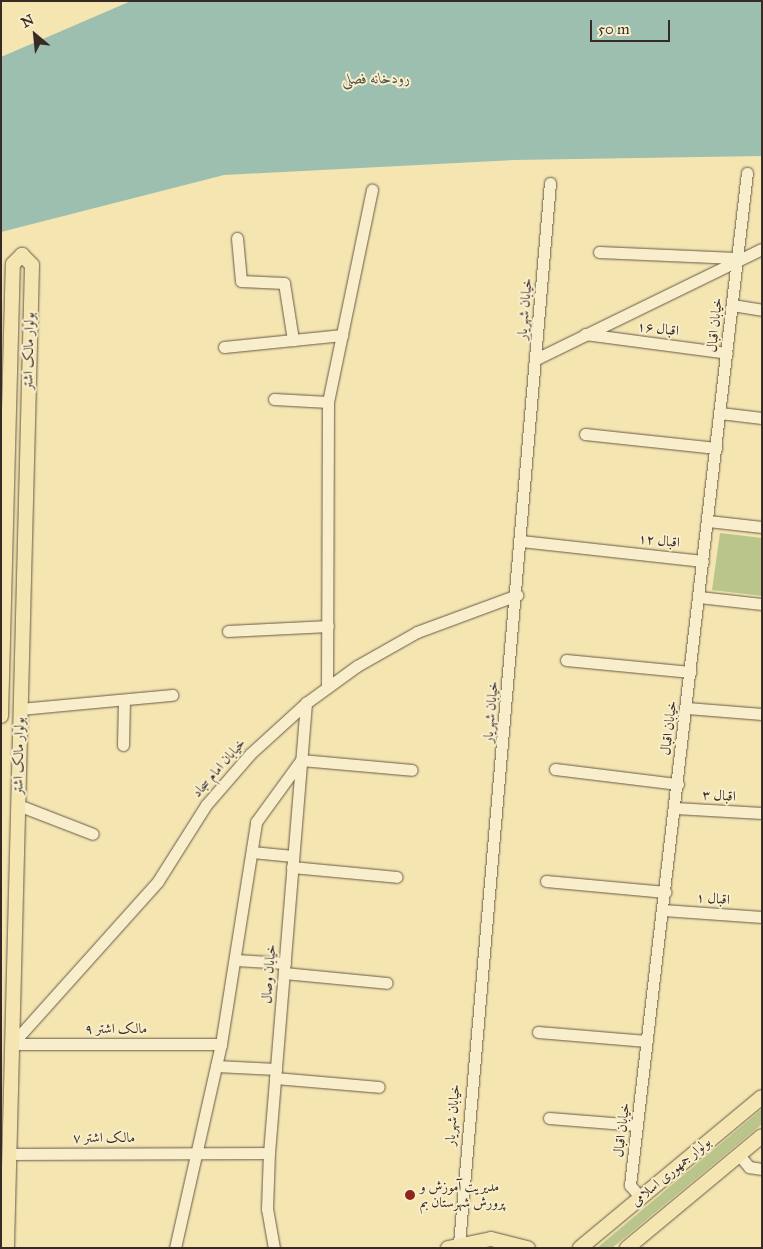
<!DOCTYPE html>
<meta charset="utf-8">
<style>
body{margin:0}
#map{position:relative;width:763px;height:1249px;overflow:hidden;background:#f4e5b1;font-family:"IM FELL Great Primer",Amiri,serif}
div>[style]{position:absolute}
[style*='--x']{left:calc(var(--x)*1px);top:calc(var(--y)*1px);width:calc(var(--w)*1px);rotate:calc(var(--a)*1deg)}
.green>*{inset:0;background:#bac58c}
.water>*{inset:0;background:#9cbfaf}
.roads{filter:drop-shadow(0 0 1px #675a49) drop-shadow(0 0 1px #675a49)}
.minor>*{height:11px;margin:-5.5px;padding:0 5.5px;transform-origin:5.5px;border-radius:5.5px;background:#f8eecc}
.major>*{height:14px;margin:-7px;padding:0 7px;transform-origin:7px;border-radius:7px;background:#f4e5b1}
.dots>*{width:14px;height:14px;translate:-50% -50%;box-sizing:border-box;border:2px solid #f8eecc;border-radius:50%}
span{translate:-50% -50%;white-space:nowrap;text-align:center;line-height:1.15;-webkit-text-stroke:4px #f8eecc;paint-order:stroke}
.street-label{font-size:14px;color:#382b26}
.poi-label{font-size:14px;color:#382b26}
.left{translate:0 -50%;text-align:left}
.water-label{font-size:15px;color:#515048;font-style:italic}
.frame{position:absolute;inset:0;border:2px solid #382b26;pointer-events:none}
.north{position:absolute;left:10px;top:10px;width:50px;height:50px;-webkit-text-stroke:4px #f8eecc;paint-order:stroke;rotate:332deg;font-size:14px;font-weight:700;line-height:20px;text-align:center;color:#382b26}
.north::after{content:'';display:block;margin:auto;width:18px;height:22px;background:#382b26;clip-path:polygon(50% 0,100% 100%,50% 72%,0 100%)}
.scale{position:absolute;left:590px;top:20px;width:80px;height:22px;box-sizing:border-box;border:2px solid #382b26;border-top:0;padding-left:6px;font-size:15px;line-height:18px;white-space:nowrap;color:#382b26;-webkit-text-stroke:4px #f8eecc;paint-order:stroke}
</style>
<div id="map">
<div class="green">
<div style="clip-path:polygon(720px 533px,762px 538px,762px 596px,712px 590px)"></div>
<div style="clip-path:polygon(762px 1109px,762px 1124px,612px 1248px,597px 1248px)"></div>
</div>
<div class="water">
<div style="clip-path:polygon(131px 1px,762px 1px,762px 156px,513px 160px,224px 175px,1px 232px,1px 57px)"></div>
</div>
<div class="roads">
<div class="minor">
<div style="--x:237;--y:238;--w:43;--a:84.7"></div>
<div style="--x:241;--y:281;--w:43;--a:2.7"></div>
<div style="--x:284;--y:283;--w:58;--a:81"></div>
<div style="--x:599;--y:252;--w:137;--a:2.5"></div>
<div style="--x:732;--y:305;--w:30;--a:9"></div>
<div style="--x:585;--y:334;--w:143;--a:7.6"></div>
<div style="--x:224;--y:347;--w:119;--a:-5.8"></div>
<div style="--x:536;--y:359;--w:251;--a:-26"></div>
<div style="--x:274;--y:399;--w:54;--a:3.2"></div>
<div style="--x:720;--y:413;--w:42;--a:6.8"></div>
<div style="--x:585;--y:434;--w:132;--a:6.1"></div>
<div style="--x:708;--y:521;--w:54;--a:6.3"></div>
<div style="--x:521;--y:541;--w:183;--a:6.3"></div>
<div style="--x:699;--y:597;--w:63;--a:6.3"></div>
<div style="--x:228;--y:631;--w:100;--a:-2.9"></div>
<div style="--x:566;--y:660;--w:125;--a:5.5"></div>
<div style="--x:327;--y:687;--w:285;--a:-89.8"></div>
<div style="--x:328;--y:402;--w:217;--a:-78.3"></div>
<div style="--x:687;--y:708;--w:75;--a:4.6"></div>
<div style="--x:20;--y:709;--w:153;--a:-5.3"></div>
<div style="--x:123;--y:745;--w:45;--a:-88.7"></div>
<div style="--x:555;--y:769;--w:124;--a:7"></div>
<div style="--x:18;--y:805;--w:80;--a:21.1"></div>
<div style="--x:675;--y:808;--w:87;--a:3.3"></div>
<div style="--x:252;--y:852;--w:41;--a:5.6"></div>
<div style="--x:292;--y:867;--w:105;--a:5.4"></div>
<div style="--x:546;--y:881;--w:120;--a:5.3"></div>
<div style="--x:663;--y:910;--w:99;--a:4"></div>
<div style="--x:236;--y:960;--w:49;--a:3.5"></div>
<div style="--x:284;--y:973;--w:103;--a:5.5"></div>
<div style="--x:538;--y:1032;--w:109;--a:4.7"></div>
<div style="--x:12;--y:1044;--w:219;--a:-48.1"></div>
<div style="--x:158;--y:881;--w:90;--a:-57.7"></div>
<div style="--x:206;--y:805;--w:67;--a:-49.2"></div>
<div style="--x:250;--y:754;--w:76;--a:-42.3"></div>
<div style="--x:306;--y:703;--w:63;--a:-36"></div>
<div style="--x:357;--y:666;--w:69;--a:-29.5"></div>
<div style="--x:417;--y:632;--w:107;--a:-20.3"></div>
<div style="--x:12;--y:1044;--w:209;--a:0"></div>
<div style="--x:216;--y:1066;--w:60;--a:2.9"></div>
<div style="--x:275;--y:1078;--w:104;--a:4.9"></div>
<div style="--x:549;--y:1118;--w:88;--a:4.5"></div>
<div style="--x:9;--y:1154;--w:260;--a:-0.2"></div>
<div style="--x:739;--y:1155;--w:16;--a:50"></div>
<div style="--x:749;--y:1167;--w:13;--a:9"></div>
<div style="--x:640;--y:1197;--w:16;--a:-130"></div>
<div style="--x:630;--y:1185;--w:1019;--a:-83.41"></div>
<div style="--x:459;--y:1244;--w:1065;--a:-85.1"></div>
<div style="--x:175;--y:1248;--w:209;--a:-77.3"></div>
<div style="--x:221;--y:1044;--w:225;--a:-81"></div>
<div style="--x:256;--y:822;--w:77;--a:-54"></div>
<div style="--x:301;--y:760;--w:111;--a:5.1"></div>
<div style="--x:274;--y:1248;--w:40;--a:-100"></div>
<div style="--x:267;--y:1209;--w:56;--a:-88"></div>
<div style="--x:269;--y:1153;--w:452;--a:-85.3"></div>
</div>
<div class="major">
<div style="--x:1;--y:716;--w:452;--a:-88.5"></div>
<div style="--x:13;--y:264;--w:13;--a:-45"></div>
<div style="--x:22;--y:255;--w:14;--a:45"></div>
<div style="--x:32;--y:265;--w:983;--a:91.46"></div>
<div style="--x:448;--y:1248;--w:44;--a:-11.8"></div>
<div style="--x:491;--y:1239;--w:38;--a:14"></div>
<div style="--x:580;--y:1248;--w:236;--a:-39.7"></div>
<div style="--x:627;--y:1248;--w:175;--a:-39.7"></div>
</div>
</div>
<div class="dots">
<div style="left:410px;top:1195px;background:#8f2418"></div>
</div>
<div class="street-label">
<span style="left:525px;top:309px;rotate:-85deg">خیابان شهریار</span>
<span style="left:715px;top:325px;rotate:-84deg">خیابان اقبال</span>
<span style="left:658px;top:329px;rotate:7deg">اقبال ۱۶</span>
<span style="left:29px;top:351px;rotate:-89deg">بولوار مالک اشتر</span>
<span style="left:659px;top:541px;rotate:6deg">اقبال ۱۲</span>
<span style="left:491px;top:712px;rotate:-85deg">خیابان شهریار</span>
<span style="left:669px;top:728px;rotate:-83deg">خیابان اقبال</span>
<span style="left:19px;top:756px;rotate:-89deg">بولوار مالک اشتر</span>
<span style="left:219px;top:768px;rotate:-49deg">خیابان امام سجاد</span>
<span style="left:719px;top:796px;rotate:3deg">اقبال ۳</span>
<span style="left:713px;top:899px;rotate:4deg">اقبال ۱</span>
<span style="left:269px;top:974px;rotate:-85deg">خیابان وصال</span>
<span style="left:116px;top:1029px">مالک اشتر ۹</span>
<span style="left:453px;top:1115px;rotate:-85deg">خیابان شهریار</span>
<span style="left:622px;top:1130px;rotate:-83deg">خیابان اقبال</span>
<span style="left:104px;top:1138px">مالک اشتر ۷</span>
<span style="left:671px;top:1172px;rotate:-40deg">بولوار جمهوری اسلامی</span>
</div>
<div class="poi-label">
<span class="left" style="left:420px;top:1195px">مدیریت آموزش و<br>پرورش شهرستان بم</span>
</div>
<div class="water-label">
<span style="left:376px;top:79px;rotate:-1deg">رودخانه فصلی</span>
</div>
<div class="frame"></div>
<div class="north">N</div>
<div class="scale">50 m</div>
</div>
